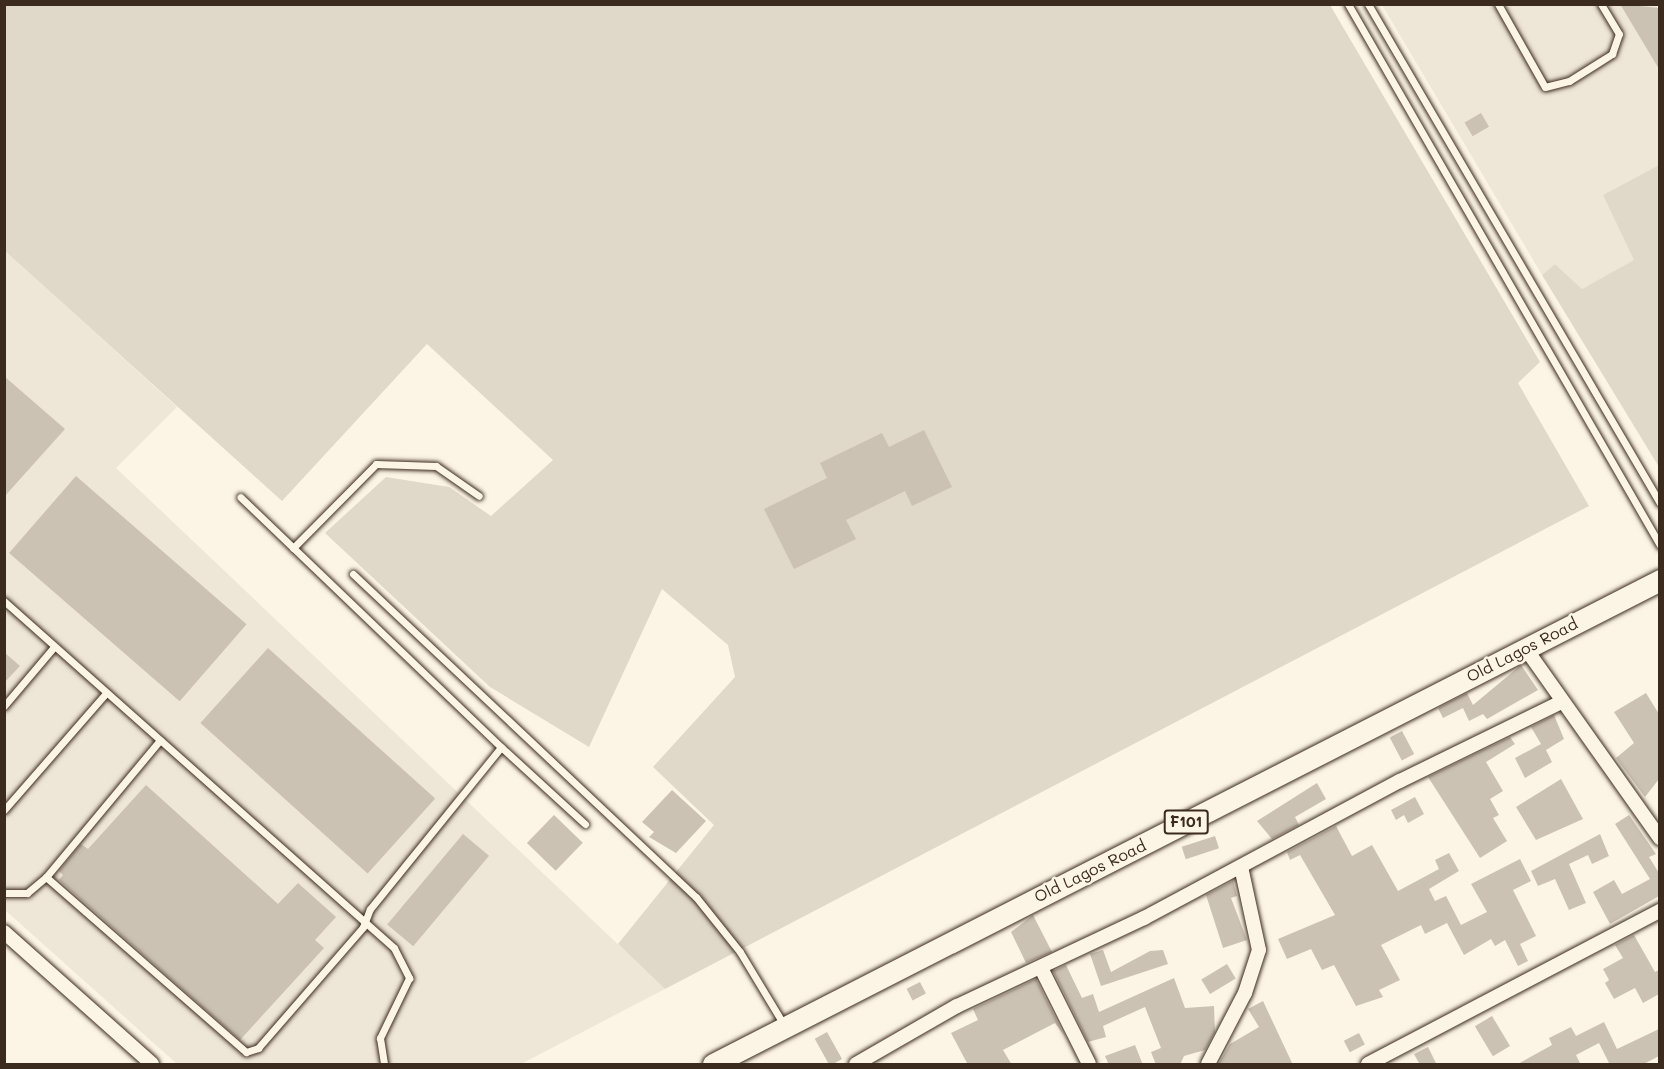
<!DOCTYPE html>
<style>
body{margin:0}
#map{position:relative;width:1664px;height:1069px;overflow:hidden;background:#fcf5e5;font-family:Mali,sans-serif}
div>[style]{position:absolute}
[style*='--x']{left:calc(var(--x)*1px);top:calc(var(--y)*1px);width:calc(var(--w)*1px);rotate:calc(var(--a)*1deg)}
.built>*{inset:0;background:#eee6d6}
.green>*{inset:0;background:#e0d8c8}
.building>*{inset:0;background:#ccc2b3;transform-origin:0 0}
.roads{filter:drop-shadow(0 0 2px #3b2a1e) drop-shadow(0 0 2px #3b2a1e)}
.lane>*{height:7px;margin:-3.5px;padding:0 3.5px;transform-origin:3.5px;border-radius:3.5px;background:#fcf5e5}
.street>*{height:14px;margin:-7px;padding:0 7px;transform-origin:7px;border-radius:7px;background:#fcf5e5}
.primary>*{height:21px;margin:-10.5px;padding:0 10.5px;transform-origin:10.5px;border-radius:10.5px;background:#fcf5e5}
span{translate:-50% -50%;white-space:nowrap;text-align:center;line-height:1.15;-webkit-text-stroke:5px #fcf5e5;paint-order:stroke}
.shield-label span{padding:2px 4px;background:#fcf5e5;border:2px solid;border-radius:4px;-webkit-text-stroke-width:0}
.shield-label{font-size:15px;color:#3b2a1e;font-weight:700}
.street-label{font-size:16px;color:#3b2a1e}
.frame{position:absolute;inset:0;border:6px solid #3b2a1e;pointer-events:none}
</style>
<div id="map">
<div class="built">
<div style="clip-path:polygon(1382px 5px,1657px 5px,1659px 165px,1603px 195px,1635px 260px,1582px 289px,1555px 264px,1542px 275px)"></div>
<div style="clip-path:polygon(5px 251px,177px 407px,116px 468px,665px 989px,521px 1064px,177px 1064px,5px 910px)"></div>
</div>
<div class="green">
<div style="clip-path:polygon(5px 5px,1330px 5px,1540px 362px,1518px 383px,1589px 506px,665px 989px,618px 944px,714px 825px,653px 767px,735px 677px,728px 645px,662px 589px,589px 747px,490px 687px,325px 533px,386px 477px,449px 487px,491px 516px,553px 460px,427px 344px,282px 501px,5px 251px)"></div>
<div style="clip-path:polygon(1659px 165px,1659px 467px,1542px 275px,1555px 264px,1582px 289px,1634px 260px,1603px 195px)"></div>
</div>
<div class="building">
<div style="clip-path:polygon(1620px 4px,1659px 8px,1659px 69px)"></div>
<div style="left:1481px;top:113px;width:16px;height:19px;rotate:60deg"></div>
<div style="clip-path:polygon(4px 376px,65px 429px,4px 497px)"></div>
<div style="clip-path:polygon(924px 430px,952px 487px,912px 506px,905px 491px,846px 520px,856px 539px,794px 569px,764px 509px,827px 478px,820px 463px,882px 433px,889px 447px)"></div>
<div style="left:76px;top:476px;width:226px;height:102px;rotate:41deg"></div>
<div style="left:268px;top:648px;width:225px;height:101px;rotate:42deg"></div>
<div style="clip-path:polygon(4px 652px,20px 666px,4px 683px)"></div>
<div style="clip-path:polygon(1521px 665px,1538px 690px,1487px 719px,1483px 714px,1469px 721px,1463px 708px,1443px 718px,1438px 708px,1467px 693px,1473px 705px)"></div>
<div style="clip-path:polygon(1646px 693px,1659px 714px,1659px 779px,1645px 797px,1616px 758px,1634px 743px,1614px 712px)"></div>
<div style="clip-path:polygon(1554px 715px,1564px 739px,1546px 750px,1552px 762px,1525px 778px,1515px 758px,1541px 744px,1531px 727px)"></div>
<div style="left:1402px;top:731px;width:26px;height:14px;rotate:62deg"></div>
<div style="clip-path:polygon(1510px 737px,1515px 744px,1486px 762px,1503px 791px,1490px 799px,1499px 815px,1493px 818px,1507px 841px,1480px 858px,1428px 777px)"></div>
<div style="clip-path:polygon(1561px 779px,1583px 819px,1536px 840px,1516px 807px)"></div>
<div style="clip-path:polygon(1317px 783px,1326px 799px,1295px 817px,1299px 825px,1272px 839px,1257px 821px)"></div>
<div style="clip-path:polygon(146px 785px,278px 904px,298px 883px,336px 917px,315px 940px,324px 948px,240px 1040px,59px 880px,63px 875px,59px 871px,81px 844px,88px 849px)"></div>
<div style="clip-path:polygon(672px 790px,706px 821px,676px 853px,649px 837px,654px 832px,642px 822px)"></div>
<div style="clip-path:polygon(1415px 797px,1424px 814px,1408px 823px,1404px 815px,1396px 820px,1391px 810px)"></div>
<div style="left:554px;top:815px;width:40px;height:39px;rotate:44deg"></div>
<div style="clip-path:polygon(1629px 815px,1656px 854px,1649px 857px,1659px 873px,1659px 896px,1610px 924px,1593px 892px,1614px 880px,1622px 894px,1650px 879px,1615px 824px)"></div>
<div style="clip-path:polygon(1336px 826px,1352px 856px,1372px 845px,1398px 891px,1439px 869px,1435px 860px,1449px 853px,1459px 871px,1429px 889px,1435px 901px,1446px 896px,1461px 925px,1487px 912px,1471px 884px,1520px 859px,1531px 881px,1513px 890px,1536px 936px,1520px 944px,1528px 961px,1518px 966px,1505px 940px,1495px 946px,1491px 939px,1464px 955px,1447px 923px,1425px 934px,1421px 925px,1381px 945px,1400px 980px,1379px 990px,1383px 997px,1356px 1006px,1334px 965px,1322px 970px,1311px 949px,1287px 959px,1278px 939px,1335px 915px,1300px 855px,1290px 860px,1287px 852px)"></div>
<div style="left:463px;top:834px;width:34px;height:118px;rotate:40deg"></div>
<div style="clip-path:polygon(1600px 834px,1609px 856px,1592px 864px,1588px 855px,1569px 864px,1586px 903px,1569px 910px,1555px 879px,1538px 886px,1531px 871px)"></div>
<div style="left:1215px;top:836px;width:13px;height:35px;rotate:72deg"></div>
<div style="clip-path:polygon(1233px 881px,1237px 896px,1231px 898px,1247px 940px,1223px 948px,1206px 895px)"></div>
<div style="clip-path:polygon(1033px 915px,1052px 952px,1026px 963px,1011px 932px)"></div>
<div style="clip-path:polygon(1634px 935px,1655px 972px,1659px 970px,1659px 994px,1643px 1003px,1635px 988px,1614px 999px,1605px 983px,1609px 980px,1603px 969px,1623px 958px,1615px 945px)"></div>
<div style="clip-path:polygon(1103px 950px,1111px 972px,1150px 951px,1163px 950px,1168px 964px,1101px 986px,1090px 954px)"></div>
<div style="left:1227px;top:964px;width:17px;height:30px;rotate:59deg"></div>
<div style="clip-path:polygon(1066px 965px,1082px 998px,1093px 994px,1099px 1012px,1174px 978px,1185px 1008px,1214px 1006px,1215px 1032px,1205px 1050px,1184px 1056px,1180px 1065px,1156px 1065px,1151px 1052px,1161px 1048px,1145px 1007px,1103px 1026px,1106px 1037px,1088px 1042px,1053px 971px)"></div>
<div style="clip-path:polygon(1036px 979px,1064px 1035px,1055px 1023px,1003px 1050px,1012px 1065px,968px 1065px,951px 1033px,978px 1020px,973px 1009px)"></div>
<div style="left:920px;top:982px;width:13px;height:15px;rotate:63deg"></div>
<div style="clip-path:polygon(1263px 1001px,1293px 1065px,1218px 1065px,1230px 1044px,1259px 1027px,1248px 1009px)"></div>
<div style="left:1492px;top:1016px;width:35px;height:20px;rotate:59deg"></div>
<div style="clip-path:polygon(1604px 1022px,1617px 1049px,1659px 1029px,1659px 1056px,1642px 1065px,1610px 1065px,1599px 1043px,1576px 1055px,1581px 1065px,1516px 1065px,1552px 1045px,1549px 1038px,1571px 1027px,1576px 1036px)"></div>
<div style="left:827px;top:1032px;width:31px;height:14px;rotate:61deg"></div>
<div style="left:1359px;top:1033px;width:13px;height:17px;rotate:63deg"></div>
<div style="clip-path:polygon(1135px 1045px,1143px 1065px,1109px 1065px,1105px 1056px)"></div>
<div style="clip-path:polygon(1428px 1047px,1437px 1065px,1420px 1065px,1414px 1054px)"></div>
</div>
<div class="roads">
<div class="lane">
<div style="--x:1348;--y:4;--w:625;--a:60.03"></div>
<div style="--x:1368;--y:4;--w:578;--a:59.67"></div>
<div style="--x:1498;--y:4;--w:95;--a:60.5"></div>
<div style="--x:1545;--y:87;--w:25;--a:-14"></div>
<div style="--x:1569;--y:81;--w:51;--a:-32.1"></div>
<div style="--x:1612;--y:54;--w:21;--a:-71"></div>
<div style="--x:1619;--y:34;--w:35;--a:-121"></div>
<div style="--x:293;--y:548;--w:118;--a:-45.3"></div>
<div style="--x:376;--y:464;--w:60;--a:1.9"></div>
<div style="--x:436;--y:466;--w:52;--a:34.9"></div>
<div style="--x:353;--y:574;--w:471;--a:43.3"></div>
<div style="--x:696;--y:897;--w:70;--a:51.3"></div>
<div style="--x:740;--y:952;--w:85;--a:58.9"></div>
<div style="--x:4;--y:601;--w:522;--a:41.66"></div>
<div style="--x:394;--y:948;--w:34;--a:63"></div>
<div style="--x:409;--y:978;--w:67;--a:115.8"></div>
<div style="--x:380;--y:1038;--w:26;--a:81"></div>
<div style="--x:4;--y:706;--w:76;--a:-49.8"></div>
<div style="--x:501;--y:747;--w:114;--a:42.5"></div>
<div style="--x:4;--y:810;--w:155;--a:-48.9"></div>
<div style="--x:46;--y:877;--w:266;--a:41.2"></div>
<div style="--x:246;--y:1052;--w:13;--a:-18"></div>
<div style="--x:258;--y:1048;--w:160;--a:-49"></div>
<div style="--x:363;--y:927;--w:19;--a:-69"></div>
<div style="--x:370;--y:909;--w:208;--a:-51"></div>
<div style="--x:501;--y:747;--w:361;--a:-136.2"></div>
<div style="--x:4;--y:893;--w:23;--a:0"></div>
<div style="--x:27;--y:893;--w:25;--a:-40"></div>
<div style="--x:46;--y:877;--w:178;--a:-50.2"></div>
</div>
<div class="street">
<div style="--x:1526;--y:649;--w:232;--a:54.7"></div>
<div style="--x:4;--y:932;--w:198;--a:41.7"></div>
<div style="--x:1041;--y:968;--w:107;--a:63.4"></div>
<div style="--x:856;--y:1064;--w:116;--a:-29.9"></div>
<div style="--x:957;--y:1006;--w:207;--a:-25.2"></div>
<div style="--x:1144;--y:918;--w:290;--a:-28.2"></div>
<div style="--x:1400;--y:781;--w:179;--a:-26.1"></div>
<div style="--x:1208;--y:1064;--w:80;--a:-62.5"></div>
<div style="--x:1245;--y:993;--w:45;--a:-72"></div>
<div style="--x:1259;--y:950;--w:85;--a:-102.2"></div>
<div style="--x:1368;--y:1064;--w:330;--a:-27.7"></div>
</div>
<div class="primary">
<div style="--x:713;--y:1064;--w:1064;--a:-27.07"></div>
</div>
</div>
<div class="shield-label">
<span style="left:1186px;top:822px">F101</span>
</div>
<div class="street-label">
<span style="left:1522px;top:650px;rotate:-27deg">Old Lagos Road</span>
<span style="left:1090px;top:871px;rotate:-26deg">Old Lagos Road</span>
</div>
<div class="frame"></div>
</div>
